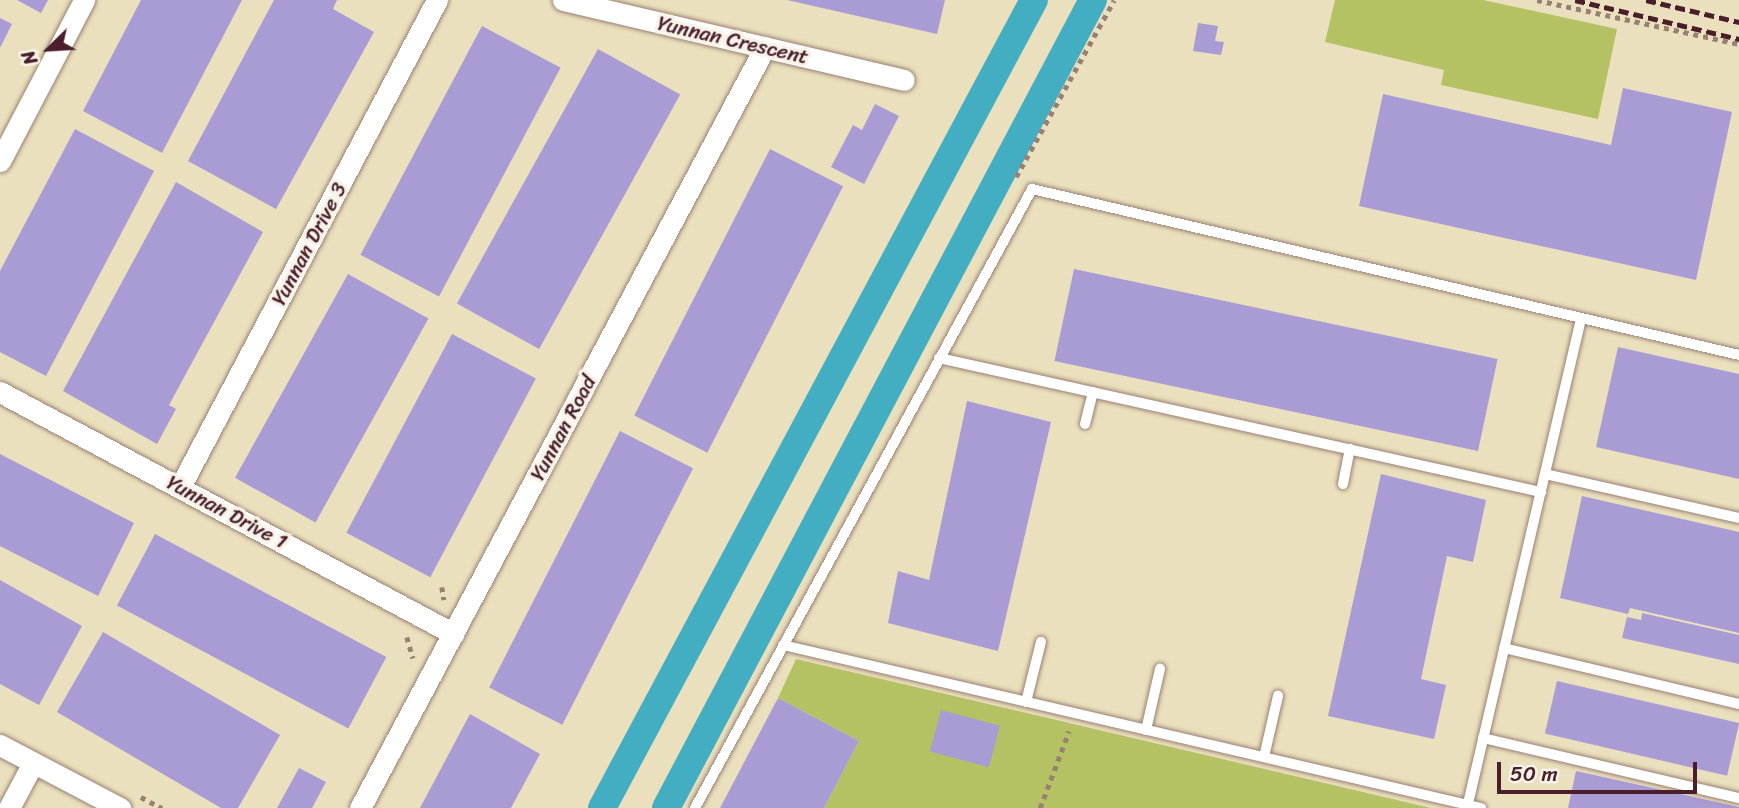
<!DOCTYPE html>
<style>
body{margin:0}
#map{position:relative;width:1739px;height:808px;overflow:hidden;background:#ebe0bd;font-family:Sriracha,sans-serif}
div>[style]{position:absolute}
[style*='--x']{left:calc(var(--x)*1px);top:calc(var(--y)*1px);width:calc(var(--w)*1px);rotate:calc(var(--a)*1deg)}
.green>*{inset:0;background:#b5c264}
.canal>*{height:28px;margin:-14px;padding:0 14px;transform-origin:14px;border-radius:14px;background:#43adc2}
.building>*{inset:0;background:#a99bd3;transform-origin:0 0}
.path>*{height:4.5px;margin-top:-2.25px;transform-origin:0;background:repeating-linear-gradient(90deg,#9a8074 0 5px,transparent 0 10px)}
.roads{filter:drop-shadow(0 0 2px #9a8074) drop-shadow(0 0 2px #9a8074)}
.service>*{height:10px;margin:-5px;padding:0 5px;transform-origin:5px;border-radius:5px;background:#fff}
.minor>*{height:21px;margin:-10.5px;padding:0 10.5px;transform-origin:10.5px;border-radius:10.5px;background:#fff}
.rail>*{height:5px;margin-top:-2.5px;transform-origin:0;background:repeating-linear-gradient(90deg,#4a1f2b 0 10px,transparent 0 15px)}
span{translate:-50% -50%;white-space:nowrap;text-align:center;line-height:1.15;-webkit-text-stroke:7px #f7f3e8;paint-order:stroke}
.street-label{font-size:21px;color:#4a1f2b}
.north{position:absolute;left:14px;top:14px;width:70px;height:70px;-webkit-text-stroke:5px #f7f3e8;paint-order:stroke;rotate:246deg;font-size:19px;font-weight:700;line-height:28px;text-align:center;color:#4a1f2b}
.north::after{content:'';display:block;margin:auto;width:24px;height:32px;background:#4a1f2b;clip-path:polygon(50% 0,100% 100%,50% 72%,0 100%)}
.scale{position:absolute;left:1497px;top:762px;width:200px;height:32px;box-sizing:border-box;border:4px solid #4a1f2b;border-top:0;padding-left:9px;font-size:21px;line-height:24px;white-space:nowrap;color:#4a1f2b;-webkit-text-stroke:5px #f7f3e8;paint-order:stroke}
</style>
<div id="map">
<div class="green">
<div style="clip-path:polygon(1335px 0,1483px 0,1617px 29px,1598px 119px,1441px 85px,1444px 70px,1325px 42px)"></div>
<div style="clip-path:polygon(796px 659px,1431px 808px,824px 808px,859px 741px,778px 698px)"></div>
</div>
<div class="canal">
<div style="--x:602;--y:808;--w:916;--a:-61.87"></div>
<div style="--x:666;--y:808;--w:914;--a:-62.15"></div>
</div>
<div class="building">
<div style="clip-path:polygon(17px 0,48px 0,41px 13px)"></div>
<div style="clip-path:polygon(141px 0,242px 0,162px 153px,83px 111px)"></div>
<div style="clip-path:polygon(274px 0,337px 0,333px 9px,374px 32px,276px 209px,188px 161px)"></div>
<div style="clip-path:polygon(787px 0,945px 0,937px 34px)"></div>
<div style="clip-path:polygon(0 18px,12px 24px,0 48px)"></div>
<div style="clip-path:polygon(1198px 23px,1218px 26px,1215px 41px,1224px 42px,1221px 55px,1193px 51px)"></div>
<div style="left:482px;top:26px;width:89px;height:259px;rotate:28deg"></div>
<div style="left:598px;top:49px;width:94px;height:291px;rotate:29deg"></div>
<div style="clip-path:polygon(1623px 88px,1732px 112px,1696px 280px,1359px 206px,1383px 94px,1611px 145px)"></div>
<div style="clip-path:polygon(875px 104px,899px 116px,864px 184px,831px 167px,853px 125px,862px 130px)"></div>
<div style="clip-path:polygon(75px 129px,154px 171px,46px 376px,0 352px,0 271px)"></div>
<div style="left:770px;top:149px;width:82px;height:299px;rotate:27deg"></div>
<div style="clip-path:polygon(176px 182px,263px 232px,169px 405px,176px 409px,157px 444px,63px 391px)"></div>
<div style="left:1074px;top:269px;width:433px;height:94px;rotate:12deg"></div>
<div style="left:348px;top:274px;width:92px;height:233px;rotate:29deg"></div>
<div style="left:452px;top:334px;width:95px;height:225px;rotate:28deg"></div>
<div style="clip-path:polygon(1618px 347px,1739px 374px,1739px 479px,1596px 447px)"></div>
<div style="clip-path:polygon(967px 401px,1051px 422px,998px 651px,888px 623px,898px 571px,929px 580px)"></div>
<div style="left:620px;top:431px;width:82px;height:288px;rotate:27deg"></div>
<div style="clip-path:polygon(0 454px,134px 523px,98px 596px,0 546px)"></div>
<div style="clip-path:polygon(1381px 474px,1486px 500px,1473px 562px,1447px 556px,1421px 679px,1446px 685px,1434px 739px,1328px 716px)"></div>
<div style="clip-path:polygon(1582px 496px,1739px 532px,1739px 633px,1630px 608px,1628px 614px,1560px 598px)"></div>
<div style="left:155px;top:534px;width:262px;height:81px;rotate:28deg"></div>
<div style="clip-path:polygon(0 580px,82px 626px,39px 705px,0 684px)"></div>
<div style="clip-path:polygon(1642px 613px,1739px 635px,1739px 664px,1622px 638px,1627px 617px,1641px 620px)"></div>
<div style="clip-path:polygon(103px 632px,280px 735px,238px 808px,221px 808px,57px 712px)"></div>
<div style="left:1557px;top:681px;width:187px;height:54px;rotate:13deg"></div>
<div style="clip-path:polygon(778px 698px,859px 741px,824px 808px,720px 808px)"></div>
<div style="left:941px;top:710px;width:61px;height:43px;rotate:15deg"></div>
<div style="clip-path:polygon(470px 714px,540px 754px,511px 808px,420px 808px)"></div>
<div style="clip-path:polygon(299px 768px,326px 782px,312px 808px,277px 808px)"></div>
<div style="clip-path:polygon(1576px 771px,1739px 807px,1739px 808px,1568px 808px)"></div>
</div>
<div class="path">
<div style="--x:1537;--y:0;--w:207;--a:12.3"></div>
<div style="--x:1016;--y:177;--w:202;--a:-61"></div>
<div style="--x:442;--y:587;--w:13;--a:81"></div>
<div style="--x:407;--y:637;--w:22;--a:74"></div>
<div style="--x:141;--y:797;--w:24;--a:28"></div>
<div style="--x:1040;--y:808;--w:82;--a:-69.4"></div>
</div>
<div class="roads">
<div class="service">
<div style="--x:939;--y:358;--w:617;--a:12.55"></div>
<div style="--x:1085;--y:424;--w:33;--a:-76"></div>
<div style="--x:1545;--y:474;--w:199;--a:12.8"></div>
<div style="--x:1343;--y:484;--w:36;--a:-79"></div>
<div style="--x:783;--y:645;--w:717;--a:13.14"></div>
<div style="--x:1504;--y:648;--w:242;--a:13.4"></div>
<div style="--x:1026;--y:702;--w:62;--a:-76"></div>
<div style="--x:1146;--y:730;--w:63;--a:-77.1"></div>
<div style="--x:1483;--y:738;--w:263;--a:13.2"></div>
<div style="--x:1264;--y:757;--w:63;--a:-77.1"></div>
<div style="--x:695;--y:808;--w:705;--a:-61.43"></div>
<div style="--x:1032;--y:189;--w:726;--a:13.21"></div>
<div style="--x:1467;--y:808;--w:502;--a:-76.88"></div>
</div>
<div class="minor">
<div style="--x:563;--y:0;--w:350;--a:13.2"></div>
<div style="--x:0;--y:161;--w:182;--a:-62.4"></div>
<div style="--x:0;--y:392;--w:514;--a:28.06"></div>
<div style="--x:180;--y:487;--w:551;--a:-62.18"></div>
<div style="--x:0;--y:745;--w:136;--a:27.7"></div>
<div style="--x:9;--y:808;--w:51;--a:-61.9"></div>
<div style="--x:360;--y:808;--w:862;--a:-61.98"></div>
</div>
</div>
<div class="rail">
<div style="--x:1575;--y:0;--w:169;--a:13.4"></div>
<div style="--x:1646;--y:0;--w:96;--a:13.3"></div>
</div>
<div class="street-label">
<span style="left:733px;top:40px;rotate:13deg">Yunnan Crescent</span>
<span style="left:309px;top:244px;rotate:-62deg">Yunnan Drive 3</span>
<span style="left:563px;top:428px;rotate:-62deg">Yunnan Road</span>
<span style="left:227px;top:512px;rotate:28deg">Yunnan Drive 1</span>
</div>
<div class="north">N</div>
<div class="scale">50 m</div>
</div>
